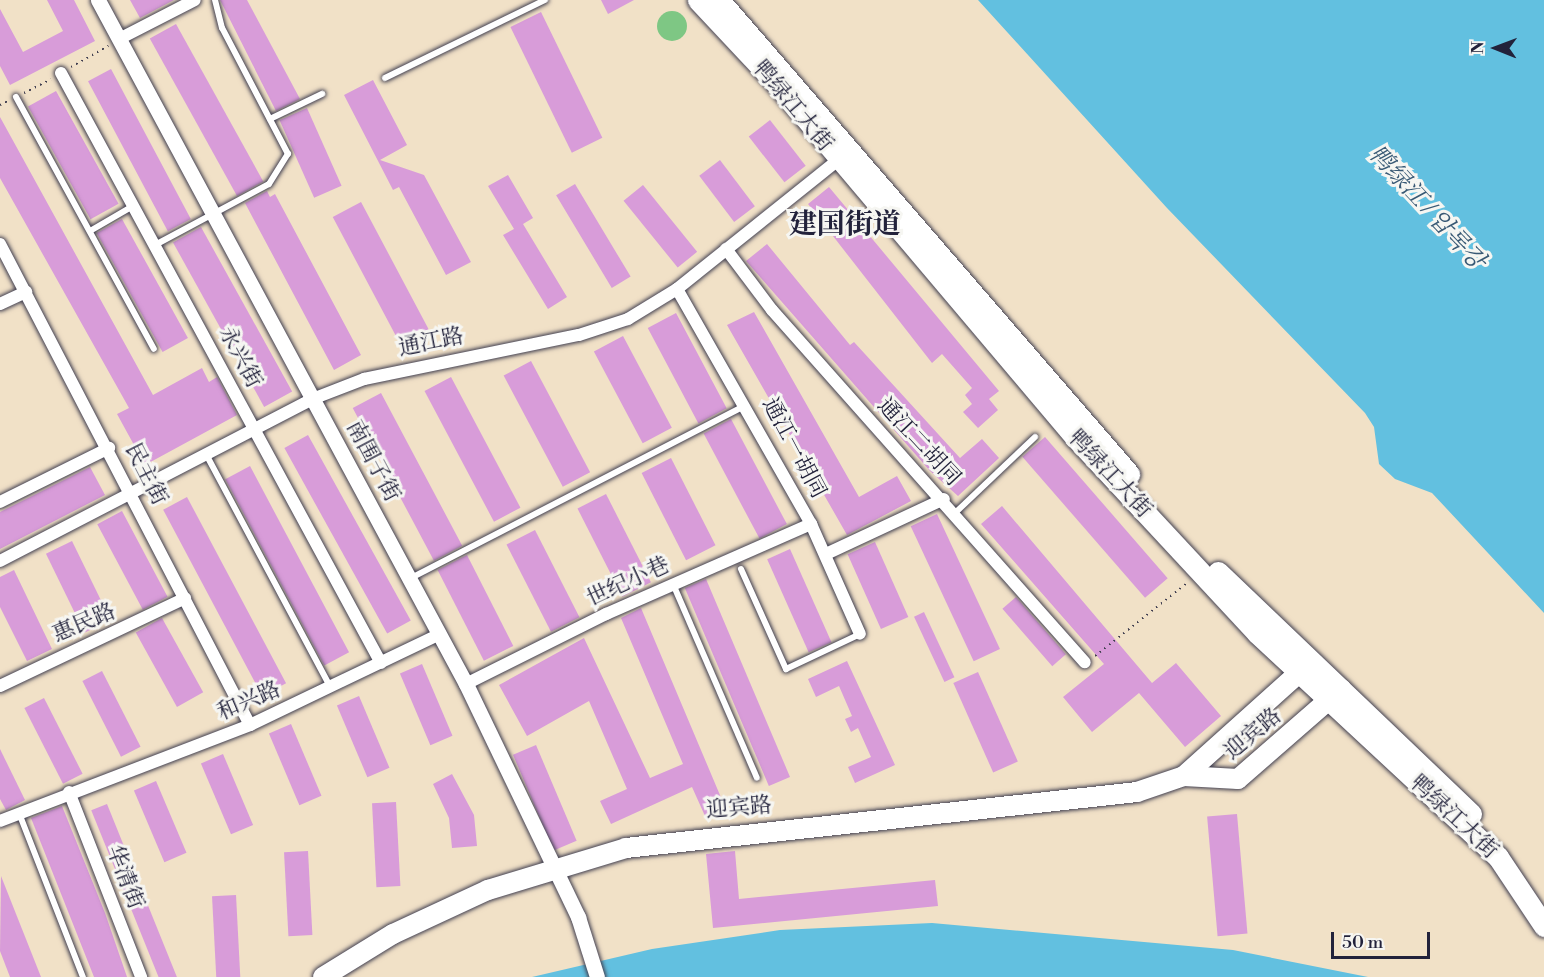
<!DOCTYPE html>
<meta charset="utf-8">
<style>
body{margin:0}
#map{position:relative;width:1544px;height:977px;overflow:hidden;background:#f1e1c7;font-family:"Libre Bodoni","Noto Serif SC","Noto Serif KR",serif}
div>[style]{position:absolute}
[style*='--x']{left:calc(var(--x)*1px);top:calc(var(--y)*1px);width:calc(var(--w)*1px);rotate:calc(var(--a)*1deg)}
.green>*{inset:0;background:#7ec784}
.round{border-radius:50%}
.water>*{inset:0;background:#62c0e0}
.building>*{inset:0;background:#d89cd9;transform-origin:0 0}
.path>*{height:2px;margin-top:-1px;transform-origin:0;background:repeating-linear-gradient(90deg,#413f50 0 1.5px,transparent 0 6px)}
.roads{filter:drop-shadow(0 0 2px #413f50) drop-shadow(0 0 2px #413f50)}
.service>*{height:6px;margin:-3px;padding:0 3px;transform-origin:3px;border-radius:3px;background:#fff}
.minor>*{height:12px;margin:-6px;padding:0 6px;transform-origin:6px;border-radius:6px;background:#fff}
.tertiary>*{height:15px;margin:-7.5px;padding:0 7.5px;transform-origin:7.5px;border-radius:7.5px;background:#fff}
.primary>*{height:20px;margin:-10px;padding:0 10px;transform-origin:10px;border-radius:10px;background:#fff}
.trunk>*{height:21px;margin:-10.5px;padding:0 10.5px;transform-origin:10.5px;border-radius:10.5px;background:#fff}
span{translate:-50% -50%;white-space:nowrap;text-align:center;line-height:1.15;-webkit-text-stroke:6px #f6f6f2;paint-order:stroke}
.street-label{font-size:22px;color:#22223b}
.water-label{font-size:24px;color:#385975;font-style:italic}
.district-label{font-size:28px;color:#22223b;font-weight:700}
.north{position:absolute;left:1466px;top:18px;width:60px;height:60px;-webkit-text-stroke:4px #f6f6f2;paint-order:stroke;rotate:271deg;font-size:16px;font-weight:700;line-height:24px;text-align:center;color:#22223b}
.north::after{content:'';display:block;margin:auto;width:21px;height:27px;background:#22223b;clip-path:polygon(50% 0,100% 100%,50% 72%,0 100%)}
.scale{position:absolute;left:1331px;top:932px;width:99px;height:27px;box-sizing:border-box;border:3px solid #22223b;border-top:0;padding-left:8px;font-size:18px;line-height:21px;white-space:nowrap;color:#22223b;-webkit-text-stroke:4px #f6f6f2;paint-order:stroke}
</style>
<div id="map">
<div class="green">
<div class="round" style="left:657px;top:11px;width:30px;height:30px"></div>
</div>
<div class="water">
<div style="clip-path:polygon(978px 0,1544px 0,1544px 613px,1432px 493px,1395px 479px,1379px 464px,1374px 427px,1365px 413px,1167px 208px)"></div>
<div style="clip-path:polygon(932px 923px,1233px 950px,1368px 977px,532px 977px,652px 949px,780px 930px)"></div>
</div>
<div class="building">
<div style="clip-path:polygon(47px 0,74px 0,95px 41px,10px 85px,0 66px,0 9px,23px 52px,63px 31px)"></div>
<div style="clip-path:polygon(130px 0,174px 0,140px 18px)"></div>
<div style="clip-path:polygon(220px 0,247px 0,300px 99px,276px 111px)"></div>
<div style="clip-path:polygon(601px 0,634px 0,608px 14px)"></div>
<div style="left:541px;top:12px;width:140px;height:34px;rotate:64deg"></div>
<div style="left:176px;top:24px;width:180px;height:30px;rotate:61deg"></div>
<div style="left:111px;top:69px;width:170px;height:26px;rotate:62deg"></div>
<div style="clip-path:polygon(373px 80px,407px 145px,380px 160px,424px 175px,471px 262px,446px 275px,399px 187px,393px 190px,344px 95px)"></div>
<div style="left:56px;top:91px;width:129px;height:32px;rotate:61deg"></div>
<div style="left:307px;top:108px;width:85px;height:30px;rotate:66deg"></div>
<div style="clip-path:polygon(0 117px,153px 395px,202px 368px,209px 382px,217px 377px,237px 415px,145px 465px,117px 414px,129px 408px,0 178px)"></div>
<div style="left:770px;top:120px;width:58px;height:27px;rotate:52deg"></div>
<div style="left:720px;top:160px;width:58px;height:26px;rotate:53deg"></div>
<div style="clip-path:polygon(508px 175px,533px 218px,523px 224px,567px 297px,548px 309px,503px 235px,514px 229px,488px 186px)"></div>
<div style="left:575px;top:184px;width:108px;height:22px;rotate:59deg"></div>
<div style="left:643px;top:185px;width:86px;height:25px;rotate:51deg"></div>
<div style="clip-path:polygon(829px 187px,999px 391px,989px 399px,998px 410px,978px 428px,963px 412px,972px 404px,965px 395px,972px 388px,942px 354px,932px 363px,808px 204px)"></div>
<div style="clip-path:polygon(267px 191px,270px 197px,275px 194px,361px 355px,334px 370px,245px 203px)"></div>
<div style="left:361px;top:202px;width:144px;height:32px;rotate:62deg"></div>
<div style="left:122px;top:219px;width:136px;height:29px;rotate:61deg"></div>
<div style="left:201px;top:227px;width:188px;height:32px;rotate:61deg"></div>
<div style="clip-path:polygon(767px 244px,850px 345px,854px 342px,960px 458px,982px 439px,999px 458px,958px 496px,930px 471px,746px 261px)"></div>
<div style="clip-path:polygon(754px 312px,859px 497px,897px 476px,911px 501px,847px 535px,727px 325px)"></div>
<div style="left:676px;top:313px;width:108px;height:32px;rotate:62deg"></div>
<div style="left:623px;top:336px;width:104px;height:33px;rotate:62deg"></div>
<div style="left:531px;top:361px;width:126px;height:31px;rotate:62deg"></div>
<div style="left:451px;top:377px;width:148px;height:30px;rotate:62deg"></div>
<div style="left:381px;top:393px;width:173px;height:32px;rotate:62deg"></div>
<div style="left:731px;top:419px;width:119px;height:31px;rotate:62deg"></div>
<div style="left:308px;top:435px;width:212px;height:27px;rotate:61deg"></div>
<div style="left:1045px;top:437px;width:187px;height:30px;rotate:49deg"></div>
<div style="left:671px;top:458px;width:98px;height:33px;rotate:63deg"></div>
<div style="left:250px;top:466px;width:211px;height:28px;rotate:62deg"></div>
<div style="clip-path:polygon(90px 467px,105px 495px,0 549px,0 512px)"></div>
<div style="left:606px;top:494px;width:99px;height:32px;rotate:63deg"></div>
<div style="left:187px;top:497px;width:211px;height:27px;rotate:62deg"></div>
<div style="clip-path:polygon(1002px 506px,1152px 683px,1176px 663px,1221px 716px,1185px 747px,1139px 693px,1092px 732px,1063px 697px,1104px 664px,981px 524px)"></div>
<div style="left:122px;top:511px;width:97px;height:28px;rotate:62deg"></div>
<div style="left:937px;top:514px;width:149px;height:29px;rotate:65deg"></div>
<div style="left:535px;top:530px;width:98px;height:32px;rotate:63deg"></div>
<div style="left:72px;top:541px;width:88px;height:29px;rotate:64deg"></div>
<div style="left:875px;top:542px;width:82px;height:30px;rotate:66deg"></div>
<div style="left:790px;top:549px;width:102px;height:25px;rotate:66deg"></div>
<div style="left:467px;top:555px;width:102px;height:33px;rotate:63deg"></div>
<div style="clip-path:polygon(14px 570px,52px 649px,27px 661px,0 607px,0 577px)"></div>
<div style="left:706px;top:579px;width:215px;height:23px;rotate:67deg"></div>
<div style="left:1016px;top:597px;width:76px;height:18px;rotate:49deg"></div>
<div style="clip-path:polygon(641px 608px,725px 807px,705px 816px,692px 787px,611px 824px,600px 801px,627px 789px,589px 701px,527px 736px,499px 685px,584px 638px,650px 778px,683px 764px,621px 618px)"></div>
<div style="left:924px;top:612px;width:72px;height:11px;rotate:65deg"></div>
<div style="left:162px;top:618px;width:85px;height:30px;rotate:61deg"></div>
<div style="clip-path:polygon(847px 661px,895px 765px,855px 783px,848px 767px,871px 757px,858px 728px,851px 732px,845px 719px,852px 716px,839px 686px,816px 697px,808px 679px)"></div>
<div style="left:422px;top:664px;width:78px;height:24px;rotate:67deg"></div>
<div style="left:102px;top:671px;width:85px;height:22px;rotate:63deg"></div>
<div style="left:978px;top:672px;width:98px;height:27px;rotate:66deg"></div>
<div style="left:359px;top:696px;width:78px;height:24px;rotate:67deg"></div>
<div style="left:44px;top:698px;width:85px;height:22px;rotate:63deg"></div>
<div style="left:291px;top:724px;width:78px;height:24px;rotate:67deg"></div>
<div style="left:536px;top:745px;width:104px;height:25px;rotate:67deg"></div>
<div style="clip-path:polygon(0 749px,25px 800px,6px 810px,0 799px)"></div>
<div style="left:223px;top:754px;width:77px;height:24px;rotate:67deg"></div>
<div style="clip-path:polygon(452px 774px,474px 815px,477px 846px,452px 848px,449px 818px,433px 784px)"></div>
<div style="left:156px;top:781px;width:78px;height:24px;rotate:67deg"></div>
<div style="left:396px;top:802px;width:84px;height:24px;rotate:87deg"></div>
<div style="left:107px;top:804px;width:187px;height:17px;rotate:68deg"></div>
<div style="clip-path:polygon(62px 806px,105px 913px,127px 977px,94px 977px,31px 818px)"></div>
<div style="left:1237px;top:814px;width:120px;height:30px;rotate:85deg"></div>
<div style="left:308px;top:851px;width:84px;height:24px;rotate:87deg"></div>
<div style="clip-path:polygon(735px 851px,739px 899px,935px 880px,938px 906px,713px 928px,706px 854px)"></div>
<div style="clip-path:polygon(1px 876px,41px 977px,10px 977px,0 951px)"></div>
<div style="left:236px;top:895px;width:82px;height:24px;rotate:87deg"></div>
</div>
<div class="path">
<div style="--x:71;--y:67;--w:43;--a:-29.6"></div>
<div style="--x:24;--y:93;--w:30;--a:-27"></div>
<div style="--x:0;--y:105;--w:9;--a:-27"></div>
<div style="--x:1095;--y:656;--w:117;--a:-38.4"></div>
</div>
<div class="roads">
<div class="service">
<div style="--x:385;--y:78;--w:178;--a:-26"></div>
<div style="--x:16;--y:97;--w:287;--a:61.3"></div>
<div style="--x:270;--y:119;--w:58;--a:-25.7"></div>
<div style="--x:90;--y:231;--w:50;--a:-30.2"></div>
<div style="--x:155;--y:245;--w:129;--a:-28.2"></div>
<div style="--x:269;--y:184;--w:36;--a:-58"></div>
<div style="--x:288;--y:154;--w:142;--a:-117.6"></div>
<div style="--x:222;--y:28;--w:29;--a:-104"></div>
<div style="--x:207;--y:456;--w:261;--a:61.9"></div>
<div style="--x:956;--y:512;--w:109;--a:-43.5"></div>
<div style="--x:741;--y:569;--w:110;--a:65.8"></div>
<div style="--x:786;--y:669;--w:82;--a:-25.3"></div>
<div style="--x:411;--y:578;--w:377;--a:-27.3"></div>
<div style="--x:673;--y:584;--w:211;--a:66.6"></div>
<div style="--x:19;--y:813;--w:176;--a:68.7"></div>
</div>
<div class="minor">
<div style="--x:119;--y:39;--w:85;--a:-27.2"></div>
<div style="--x:61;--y:73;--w:671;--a:61.53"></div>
<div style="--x:0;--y:244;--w:542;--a:62.54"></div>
<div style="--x:726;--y:249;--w:76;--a:53"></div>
<div style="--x:772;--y:310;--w:471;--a:48.4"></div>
<div style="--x:677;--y:289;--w:271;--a:60.3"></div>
<div style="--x:811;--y:524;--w:120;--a:66"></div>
<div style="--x:0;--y:304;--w:29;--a:-25"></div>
<div style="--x:0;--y:502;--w:122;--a:-26.4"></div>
<div style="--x:826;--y:554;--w:130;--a:-25"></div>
<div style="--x:0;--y:561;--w:355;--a:-27.4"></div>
<div style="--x:315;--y:398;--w:53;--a:-21.2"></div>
<div style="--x:364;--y:379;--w:219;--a:-11.6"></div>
<div style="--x:579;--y:335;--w:52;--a:-18.1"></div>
<div style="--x:628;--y:319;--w:57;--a:-31.5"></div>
<div style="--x:677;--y:289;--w:214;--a:-38.7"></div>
<div style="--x:466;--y:684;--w:157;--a:-26.6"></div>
<div style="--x:606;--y:614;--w:224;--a:-23.7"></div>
<div style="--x:0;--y:686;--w:205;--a:-25.4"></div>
<div style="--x:69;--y:792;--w:199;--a:68.7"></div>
<div style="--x:0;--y:821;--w:268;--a:-21"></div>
<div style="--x:250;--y:725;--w:211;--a:-25.6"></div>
</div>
<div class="tertiary">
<div style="--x:98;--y:0;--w:777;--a:61.72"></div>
<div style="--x:466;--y:684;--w:259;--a:64.3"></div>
<div style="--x:578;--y:917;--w:63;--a:72.4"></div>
</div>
<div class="primary">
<div style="--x:1184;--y:776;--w:54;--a:3.2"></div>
<div style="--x:1238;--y:779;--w:137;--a:-41.1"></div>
<div style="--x:323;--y:977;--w:82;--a:-31.6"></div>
<div style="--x:393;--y:934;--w:105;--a:-24.9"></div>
<div style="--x:488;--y:890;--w:144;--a:-16.9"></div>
<div style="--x:626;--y:848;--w:514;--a:-6.25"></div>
<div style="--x:1137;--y:792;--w:50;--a:-18.8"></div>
<div style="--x:1184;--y:776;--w:171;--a:-41.9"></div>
</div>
<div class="trunk">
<div style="--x:698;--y:0;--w:112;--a:46.8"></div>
<div style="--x:775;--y:82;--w:465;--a:49.8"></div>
<div style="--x:1075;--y:437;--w:267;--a:47.1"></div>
<div style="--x:1257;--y:633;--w:329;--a:42.9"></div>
<div style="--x:1498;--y:857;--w:83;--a:56.3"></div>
<div style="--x:719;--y:0;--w:627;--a:49.14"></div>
<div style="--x:1218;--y:572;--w:350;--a:43.7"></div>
</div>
</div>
<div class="street-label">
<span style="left:793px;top:106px;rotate:50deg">鸭绿江大街</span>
<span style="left:431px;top:342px;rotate:-11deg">通江路</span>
<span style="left:240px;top:357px;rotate:62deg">永兴街</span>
<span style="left:919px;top:442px;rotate:47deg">通江二胡同</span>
<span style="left:794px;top:448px;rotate:62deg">通江一胡同</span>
<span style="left:373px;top:461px;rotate:62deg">南围子街</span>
<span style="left:146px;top:474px;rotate:63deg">民主街</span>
<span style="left:1110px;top:474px;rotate:47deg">鸭绿江大街</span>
<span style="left:628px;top:582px;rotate:-25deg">世纪小巷</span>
<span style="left:84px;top:623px;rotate:-23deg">惠民路</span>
<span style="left:249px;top:701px;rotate:-23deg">和兴路</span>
<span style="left:1253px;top:734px;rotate:-40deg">迎宾路</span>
<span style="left:739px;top:808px;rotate:-5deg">迎宾路</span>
<span style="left:1454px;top:817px;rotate:43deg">鸭绿江大街</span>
<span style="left:125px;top:877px;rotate:69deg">华清街</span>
</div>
<div class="water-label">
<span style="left:1426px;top:208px;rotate:47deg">鸭绿江 / 압록강</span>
</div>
<div class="district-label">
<span style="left:845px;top:225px">建国街道</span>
</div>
<div class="north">N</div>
<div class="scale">50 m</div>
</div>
